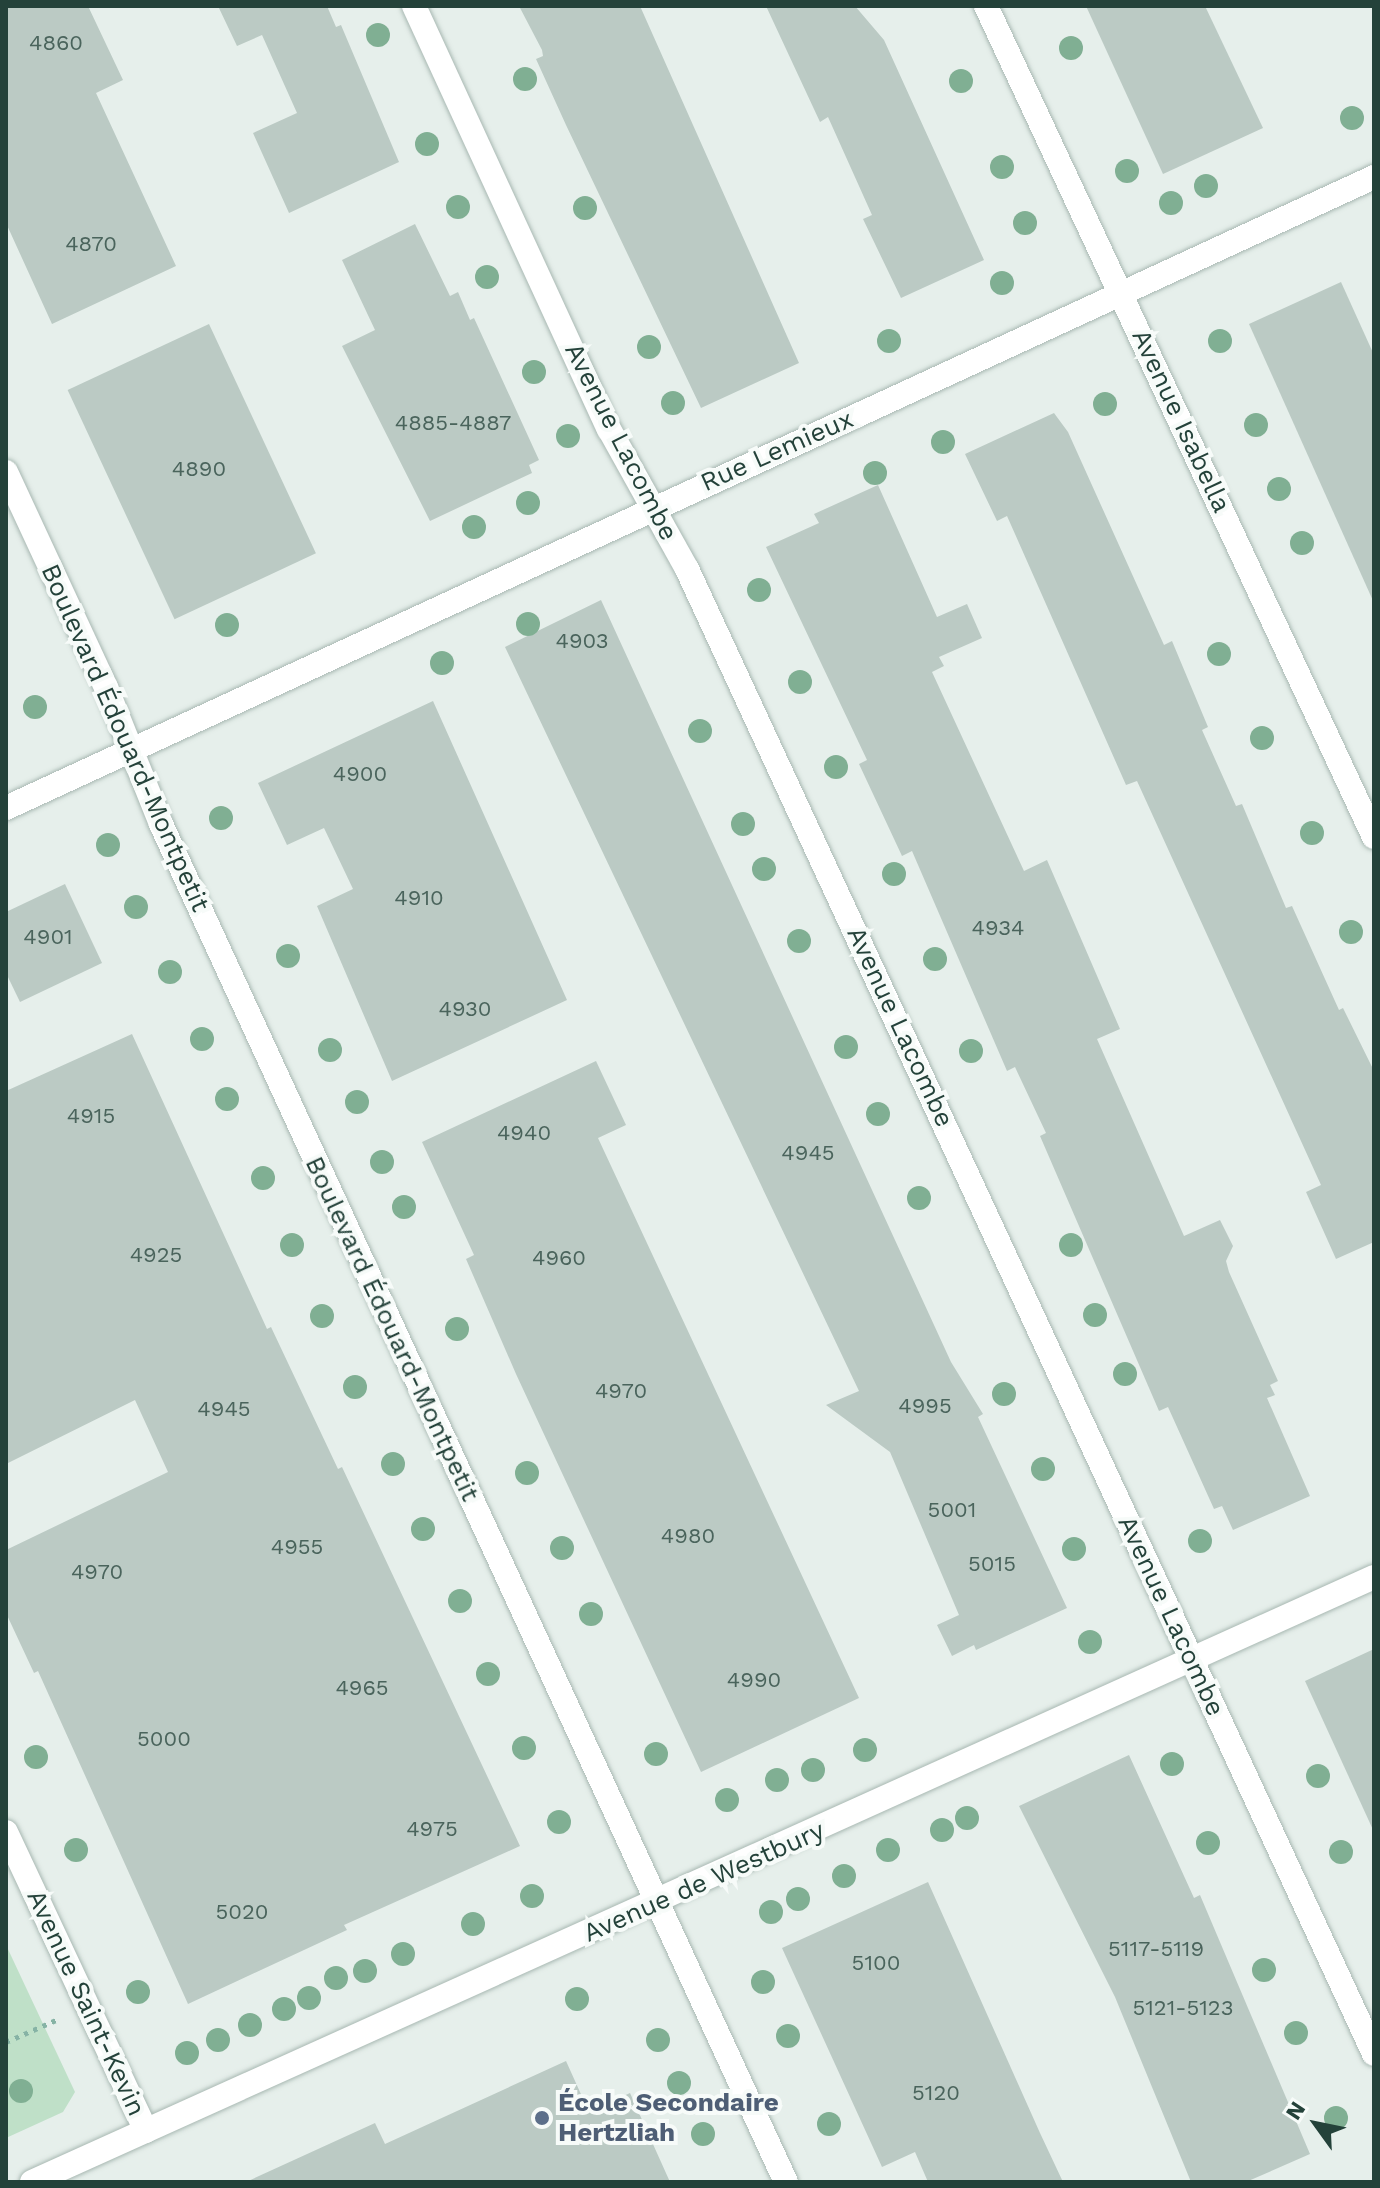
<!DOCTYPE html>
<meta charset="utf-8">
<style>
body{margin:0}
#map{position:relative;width:1380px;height:2188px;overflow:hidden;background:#e6efeb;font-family:"Work Sans",sans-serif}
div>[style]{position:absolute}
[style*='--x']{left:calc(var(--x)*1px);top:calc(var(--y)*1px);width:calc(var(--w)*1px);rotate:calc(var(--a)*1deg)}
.green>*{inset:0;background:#bfe0c8}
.building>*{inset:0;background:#bbcac4;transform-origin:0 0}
.path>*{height:5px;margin-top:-2.5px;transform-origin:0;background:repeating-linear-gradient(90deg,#86b3a5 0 4px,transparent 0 10px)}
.roads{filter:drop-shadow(0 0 2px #a8b8b2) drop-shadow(0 0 2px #a8b8b2)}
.minor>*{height:24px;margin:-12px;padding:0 12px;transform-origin:12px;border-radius:12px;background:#fff}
.trees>*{width:24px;height:24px;margin:-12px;border-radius:50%;background:#80af93}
.dots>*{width:22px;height:22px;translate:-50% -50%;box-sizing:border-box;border:4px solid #f7fbf9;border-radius:50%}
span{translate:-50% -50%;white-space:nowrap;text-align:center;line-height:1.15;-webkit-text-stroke:8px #f7fbf9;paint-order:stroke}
.number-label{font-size:22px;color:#4a645c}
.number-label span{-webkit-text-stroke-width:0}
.street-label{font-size:26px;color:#24423a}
.service-label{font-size:26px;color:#4e5e75;font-weight:700}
.left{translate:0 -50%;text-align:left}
.frame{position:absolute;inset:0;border:8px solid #24423a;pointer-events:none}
.north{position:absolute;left:1276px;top:2084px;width:80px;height:80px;-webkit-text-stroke:6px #f7fbf9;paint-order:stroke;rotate:303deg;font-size:22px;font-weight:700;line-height:32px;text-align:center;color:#24423a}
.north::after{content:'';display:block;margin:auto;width:28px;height:36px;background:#24423a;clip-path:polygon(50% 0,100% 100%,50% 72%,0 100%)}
</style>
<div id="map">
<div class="green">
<div style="clip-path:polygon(6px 1945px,75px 2092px,63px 2112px,6px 2138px)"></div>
</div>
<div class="building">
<div style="clip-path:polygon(6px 6px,88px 6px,123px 80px,96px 93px,176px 266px,52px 324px,6px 223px)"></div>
<div style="clip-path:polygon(218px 6px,327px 6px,336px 27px,341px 25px,399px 162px,289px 213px,253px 133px,297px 113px,262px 35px,237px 46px)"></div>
<div style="clip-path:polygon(519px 6px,640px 6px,799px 363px,701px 408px,566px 125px,536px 59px,543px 56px,542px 50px)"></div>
<div style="clip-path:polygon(766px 6px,855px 6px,884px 40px,984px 260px,901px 298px,863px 219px,872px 215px,828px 117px,820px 122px)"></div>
<div style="clip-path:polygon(1086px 6px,1205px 6px,1263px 128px,1163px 174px)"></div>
<div style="clip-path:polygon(415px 224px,450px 296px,458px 292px,470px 320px,474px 318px,539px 460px,529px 465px,532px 473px,430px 521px,342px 346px,375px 330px,342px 260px)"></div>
<div style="clip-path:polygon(1341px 282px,1374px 355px,1374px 603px,1249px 324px)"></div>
<div style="left:209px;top:324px;width:253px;height:156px;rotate:65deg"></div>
<div style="clip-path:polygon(1054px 413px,1068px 432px,1164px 645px,1172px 641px,1208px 727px,1202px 730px,1236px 806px,1242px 804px,1286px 908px,1292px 906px,1339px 1010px,1343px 1008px,1374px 1071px,1374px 1242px,1336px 1259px,1306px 1192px,1321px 1185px,1137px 781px,1126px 785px,1007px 516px,997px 521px,965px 454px)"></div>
<div style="clip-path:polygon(878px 485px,937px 617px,967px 604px,982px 638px,939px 657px,944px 666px,932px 672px,1024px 871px,1047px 860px,1120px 1029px,1097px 1039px,1184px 1236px,1220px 1220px,1233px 1246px,1226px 1261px,1229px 1272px,1278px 1381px,1270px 1385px,1275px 1395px,1267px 1398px,1310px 1496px,1233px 1530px,1222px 1506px,1214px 1509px,1168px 1407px,1159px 1411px,1040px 1136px,1046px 1133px,1015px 1067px,1007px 1071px,912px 851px,902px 856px,859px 764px,867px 760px,766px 547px,819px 523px,814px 514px)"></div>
<div style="clip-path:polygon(601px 600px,951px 1362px,983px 1414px,978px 1417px,1067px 1608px,976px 1650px,974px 1645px,952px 1656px,937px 1625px,959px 1615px,890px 1452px,826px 1405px,859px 1391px,505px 647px)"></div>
<div style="clip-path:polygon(433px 701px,567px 1000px,392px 1081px,317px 906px,353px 889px,324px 828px,287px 845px,258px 783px)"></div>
<div style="clip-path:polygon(65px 884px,102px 963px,20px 1002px,6px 973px,6px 912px)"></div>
<div style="clip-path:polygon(132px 1034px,267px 1329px,271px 1327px,338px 1469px,342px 1467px,520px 1846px,344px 1925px,347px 1930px,188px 2004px,38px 1671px,34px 1673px,6px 1613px,6px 1550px,168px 1472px,135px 1400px,6px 1464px,6px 1091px)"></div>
<div style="clip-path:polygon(596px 1061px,626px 1125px,598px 1138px,859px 1698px,701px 1772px,516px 1374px,466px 1259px,474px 1255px,422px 1142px)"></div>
<div style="clip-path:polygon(1374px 1649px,1374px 1832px,1305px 1681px)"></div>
<div style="clip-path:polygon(1129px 1755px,1194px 1898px,1200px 1895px,1310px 2154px,1246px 2182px,1191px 2182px,1115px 1997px,1019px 1806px)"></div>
<div style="clip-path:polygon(928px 1882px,1040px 2133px,1063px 2182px,928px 2182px,915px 2152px,882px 2167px,782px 1948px)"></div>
<div style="clip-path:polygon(566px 2061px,589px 2112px,630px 2093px,670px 2182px,246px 2182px,375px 2123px,385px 2144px)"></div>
</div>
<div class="path">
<div style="--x:6;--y:2042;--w:55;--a:-23.7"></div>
</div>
<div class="roads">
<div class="minor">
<div style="--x:414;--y:6;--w:466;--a:65.3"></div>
<div style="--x:609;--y:429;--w:160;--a:60.9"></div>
<div style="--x:687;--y:569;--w:1636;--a:65.17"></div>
<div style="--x:986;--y:6;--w:917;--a:64.97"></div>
<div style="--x:6;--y:472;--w:237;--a:65.1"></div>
<div style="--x:106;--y:687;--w:148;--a:68.1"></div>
<div style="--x:161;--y:824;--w:1495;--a:65.29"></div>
<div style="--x:6;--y:808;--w:1507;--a:-24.76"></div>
<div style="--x:6;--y:1832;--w:330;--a:64.9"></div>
<div style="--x:32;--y:2182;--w:1472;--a:-24.27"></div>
</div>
</div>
<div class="trees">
<div style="left:378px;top:35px"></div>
<div style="left:1071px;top:48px"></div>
<div style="left:525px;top:79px"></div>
<div style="left:961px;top:81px"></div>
<div style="left:1352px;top:118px"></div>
<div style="left:427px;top:144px"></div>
<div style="left:1002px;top:167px"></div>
<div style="left:1127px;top:171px"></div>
<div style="left:1206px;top:186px"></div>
<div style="left:1171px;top:203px"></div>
<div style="left:458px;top:207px"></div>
<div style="left:585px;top:208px"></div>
<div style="left:1025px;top:223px"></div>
<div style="left:487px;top:277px"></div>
<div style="left:1002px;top:283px"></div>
<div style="left:889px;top:341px"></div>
<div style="left:1220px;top:341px"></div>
<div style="left:649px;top:347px"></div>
<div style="left:534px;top:372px"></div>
<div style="left:673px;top:403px"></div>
<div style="left:1105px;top:404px"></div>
<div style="left:1256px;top:425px"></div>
<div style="left:568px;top:436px"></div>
<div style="left:943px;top:442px"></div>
<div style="left:875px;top:473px"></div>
<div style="left:1279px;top:489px"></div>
<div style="left:528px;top:503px"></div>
<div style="left:474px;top:527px"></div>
<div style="left:1302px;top:543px"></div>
<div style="left:759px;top:590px"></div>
<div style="left:528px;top:624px"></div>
<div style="left:227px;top:625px"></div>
<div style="left:1219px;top:654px"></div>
<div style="left:442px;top:663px"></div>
<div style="left:800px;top:682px"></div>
<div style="left:35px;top:707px"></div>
<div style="left:700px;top:731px"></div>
<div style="left:1262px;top:738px"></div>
<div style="left:836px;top:767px"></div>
<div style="left:221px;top:818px"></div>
<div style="left:743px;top:824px"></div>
<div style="left:1312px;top:833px"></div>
<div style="left:108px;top:845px"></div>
<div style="left:764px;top:869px"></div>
<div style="left:894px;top:874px"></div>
<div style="left:136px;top:907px"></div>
<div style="left:1351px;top:932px"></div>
<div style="left:799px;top:941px"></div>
<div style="left:288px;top:956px"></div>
<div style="left:935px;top:959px"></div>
<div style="left:170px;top:972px"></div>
<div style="left:202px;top:1039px"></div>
<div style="left:846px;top:1047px"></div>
<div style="left:330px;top:1050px"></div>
<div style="left:971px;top:1051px"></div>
<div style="left:227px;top:1099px"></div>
<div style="left:357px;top:1102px"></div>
<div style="left:878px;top:1114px"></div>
<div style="left:382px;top:1162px"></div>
<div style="left:263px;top:1178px"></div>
<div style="left:919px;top:1198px"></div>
<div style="left:404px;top:1207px"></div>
<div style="left:292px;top:1245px"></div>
<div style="left:1071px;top:1245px"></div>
<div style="left:1095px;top:1315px"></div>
<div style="left:322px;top:1316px"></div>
<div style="left:457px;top:1329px"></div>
<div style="left:1125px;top:1374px"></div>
<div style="left:355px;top:1387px"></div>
<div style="left:1004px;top:1394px"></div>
<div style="left:393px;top:1464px"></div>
<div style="left:1043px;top:1469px"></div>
<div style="left:527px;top:1473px"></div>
<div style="left:423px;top:1529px"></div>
<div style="left:1200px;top:1541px"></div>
<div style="left:562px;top:1548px"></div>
<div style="left:1074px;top:1549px"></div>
<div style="left:460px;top:1601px"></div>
<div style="left:591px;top:1614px"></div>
<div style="left:1090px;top:1642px"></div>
<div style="left:488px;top:1674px"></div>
<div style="left:524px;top:1748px"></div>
<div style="left:865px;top:1750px"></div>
<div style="left:656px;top:1754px"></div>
<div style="left:36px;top:1757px"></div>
<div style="left:1172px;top:1764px"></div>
<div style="left:813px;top:1770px"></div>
<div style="left:1318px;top:1776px"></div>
<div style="left:777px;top:1780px"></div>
<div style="left:727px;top:1800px"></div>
<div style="left:967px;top:1818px"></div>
<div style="left:559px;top:1822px"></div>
<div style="left:942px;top:1830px"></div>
<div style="left:1208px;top:1843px"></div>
<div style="left:76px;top:1850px"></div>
<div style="left:888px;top:1850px"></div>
<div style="left:1341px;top:1852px"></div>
<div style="left:844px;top:1876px"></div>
<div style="left:532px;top:1896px"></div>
<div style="left:798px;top:1899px"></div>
<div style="left:771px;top:1912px"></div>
<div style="left:473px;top:1924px"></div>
<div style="left:403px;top:1954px"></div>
<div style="left:1264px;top:1970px"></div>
<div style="left:365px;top:1971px"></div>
<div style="left:336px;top:1978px"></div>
<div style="left:763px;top:1982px"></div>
<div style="left:138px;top:1992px"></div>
<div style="left:309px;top:1998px"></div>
<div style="left:577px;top:1999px"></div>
<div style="left:284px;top:2009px"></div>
<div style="left:250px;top:2025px"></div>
<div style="left:1296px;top:2033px"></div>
<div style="left:788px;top:2036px"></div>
<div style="left:218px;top:2040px"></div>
<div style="left:658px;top:2040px"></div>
<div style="left:187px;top:2053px"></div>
<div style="left:679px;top:2083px"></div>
<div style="left:21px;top:2091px"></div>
<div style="left:1336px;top:2118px"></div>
<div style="left:829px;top:2124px"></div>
<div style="left:703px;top:2134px"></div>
</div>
<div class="dots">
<div style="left:542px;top:2118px;background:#5c6f8a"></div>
</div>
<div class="number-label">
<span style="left:56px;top:43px">4860</span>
<span style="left:91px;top:244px">4870</span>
<span style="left:453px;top:423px">4885-4887</span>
<span style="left:199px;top:469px">4890</span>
<span style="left:582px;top:641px">4903</span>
<span style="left:360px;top:774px">4900</span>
<span style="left:419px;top:898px">4910</span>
<span style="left:998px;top:928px">4934</span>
<span style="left:48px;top:937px">4901</span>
<span style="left:465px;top:1009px">4930</span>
<span style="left:91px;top:1116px">4915</span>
<span style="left:524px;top:1133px">4940</span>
<span style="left:808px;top:1153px">4945</span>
<span style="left:156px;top:1255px">4925</span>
<span style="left:559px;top:1258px">4960</span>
<span style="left:621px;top:1391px">4970</span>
<span style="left:925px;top:1406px">4995</span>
<span style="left:224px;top:1409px">4945</span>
<span style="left:952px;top:1510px">5001</span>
<span style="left:688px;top:1536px">4980</span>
<span style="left:297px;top:1547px">4955</span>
<span style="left:992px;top:1564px">5015</span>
<span style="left:97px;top:1572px">4970</span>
<span style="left:754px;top:1680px">4990</span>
<span style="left:362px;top:1688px">4965</span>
<span style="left:164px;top:1739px">5000</span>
<span style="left:432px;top:1829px">4975</span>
<span style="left:242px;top:1912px">5020</span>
<span style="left:1156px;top:1949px">5117-5119</span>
<span style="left:876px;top:1963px">5100</span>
<span style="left:1183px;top:2008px">5121-5123</span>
<span style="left:936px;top:2093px">5120</span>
</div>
<div class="street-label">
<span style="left:1181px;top:421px;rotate:65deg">Avenue Isabella</span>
<span style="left:621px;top:442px;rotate:63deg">Avenue Lacombe</span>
<span style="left:777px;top:451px;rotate:-24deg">Rue Lemieux</span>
<span style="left:125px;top:738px;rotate:66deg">Boulevard Édouard-Montpetit</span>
<span style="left:900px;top:1027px;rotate:65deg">Avenue Lacombe</span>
<span style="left:392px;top:1329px;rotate:65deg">Boulevard Édouard-Montpetit</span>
<span style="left:1171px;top:1616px;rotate:65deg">Avenue Lacombe</span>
<span style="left:704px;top:1882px;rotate:-24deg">Avenue de Westbury</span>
<span style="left:86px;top:2003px;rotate:65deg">Avenue Saint-Kevin</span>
</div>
<div class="service-label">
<span class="left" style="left:558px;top:2118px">École Secondaire<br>Hertzliah</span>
</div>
<div class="frame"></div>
<div class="north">N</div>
</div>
